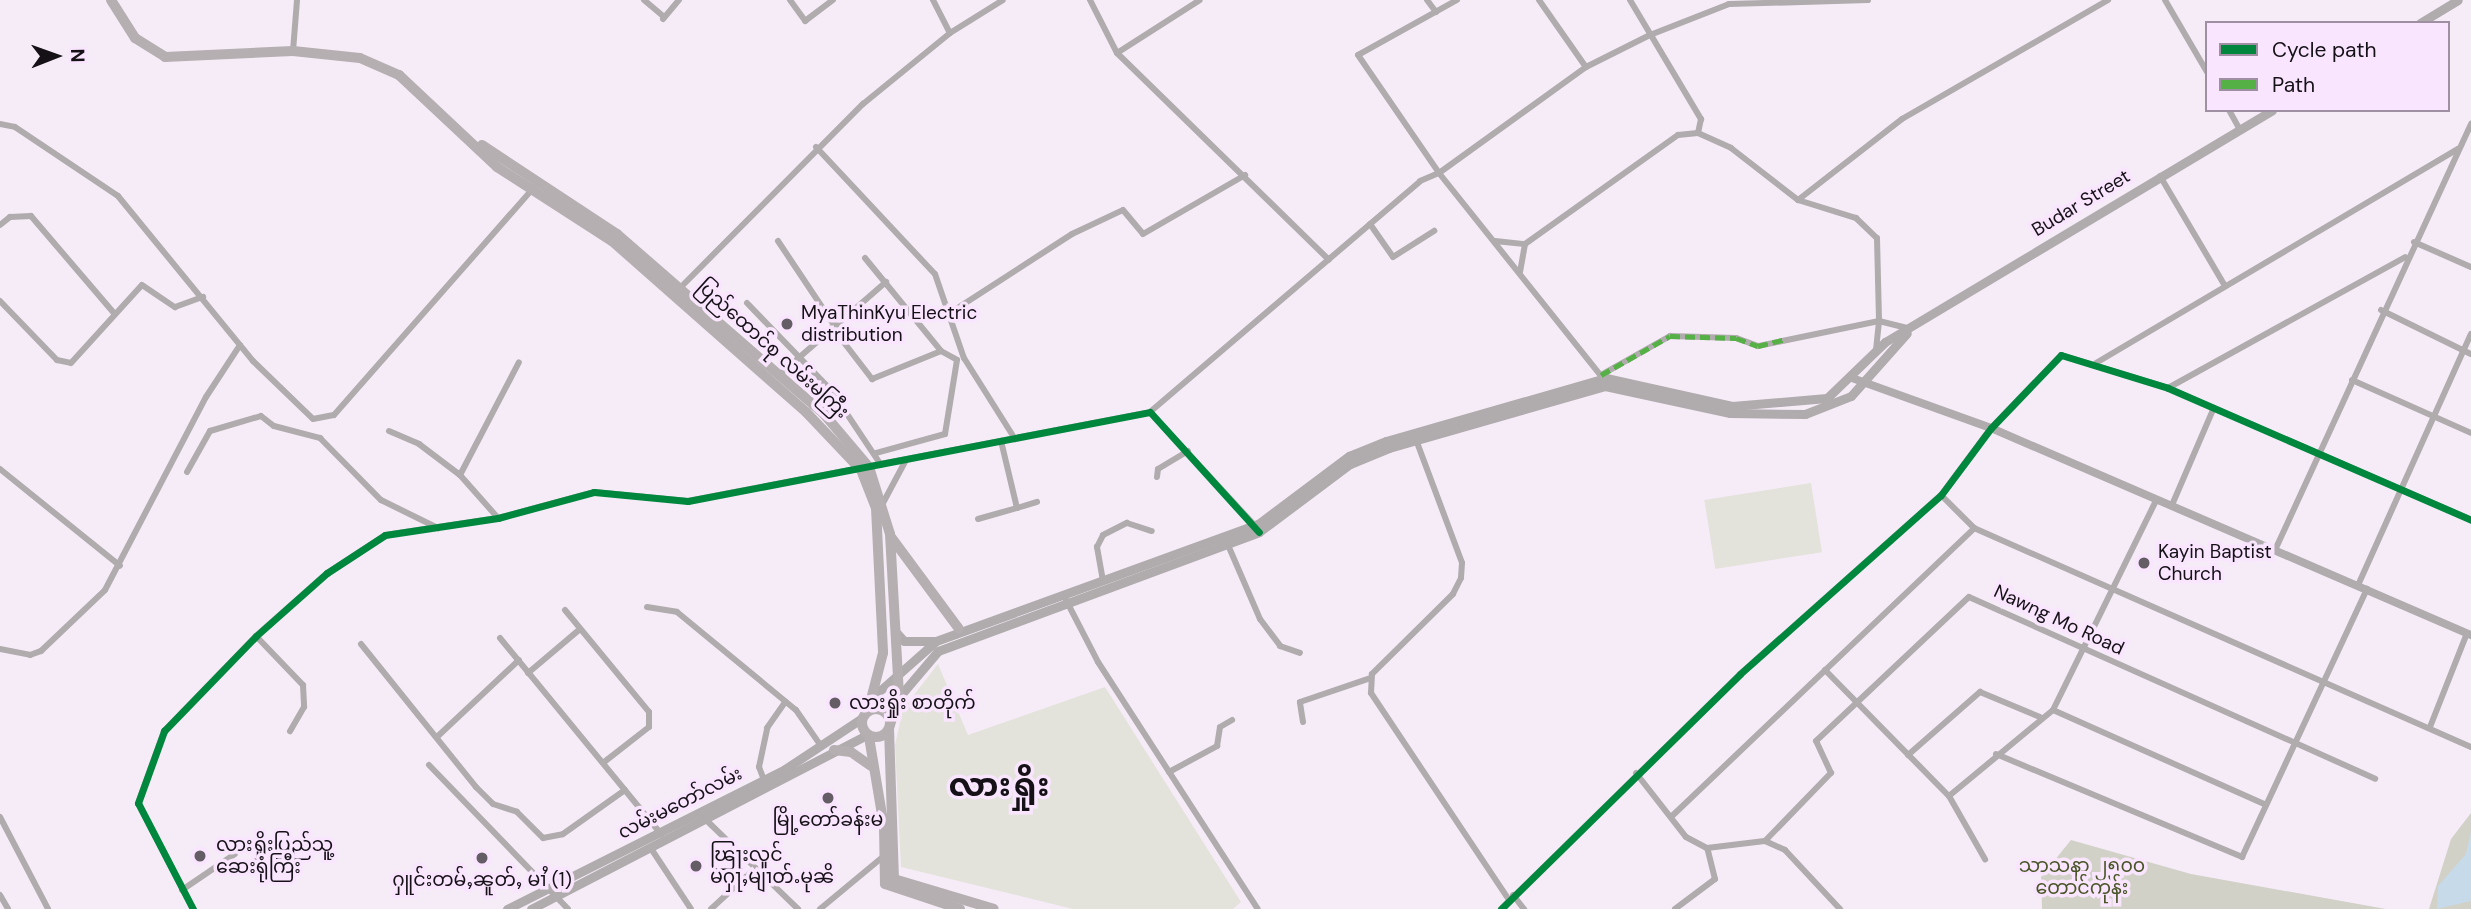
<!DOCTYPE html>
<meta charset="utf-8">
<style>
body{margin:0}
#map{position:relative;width:2471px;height:909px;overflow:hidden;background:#f6ecf8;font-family:"DM Sans","Noto Sans Myanmar",sans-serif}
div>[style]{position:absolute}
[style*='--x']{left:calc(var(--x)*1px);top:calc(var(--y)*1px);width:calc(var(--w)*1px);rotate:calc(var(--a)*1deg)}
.green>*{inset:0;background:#e3e2db;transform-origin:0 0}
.forest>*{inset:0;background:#d1d1c7}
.water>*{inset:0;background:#c7dae9}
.minor>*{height:6px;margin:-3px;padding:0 3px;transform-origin:3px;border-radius:3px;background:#b0abad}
.tertiary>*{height:8px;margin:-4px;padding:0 4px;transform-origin:4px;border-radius:4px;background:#b0abad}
.secondary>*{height:9px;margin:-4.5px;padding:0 4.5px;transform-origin:4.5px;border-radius:4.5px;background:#b0abad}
.primary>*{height:10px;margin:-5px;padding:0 5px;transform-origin:5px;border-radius:5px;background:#b5afb1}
.primary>.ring{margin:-5px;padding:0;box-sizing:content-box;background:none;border:10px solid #b5afb1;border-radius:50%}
.quiet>*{height:5px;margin-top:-2.5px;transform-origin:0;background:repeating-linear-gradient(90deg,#55b145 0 10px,transparent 0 15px)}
.cycleway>*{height:7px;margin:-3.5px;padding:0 3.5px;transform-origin:3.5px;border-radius:3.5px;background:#00873e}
.dots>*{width:19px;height:19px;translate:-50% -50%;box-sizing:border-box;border:4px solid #f9e6fe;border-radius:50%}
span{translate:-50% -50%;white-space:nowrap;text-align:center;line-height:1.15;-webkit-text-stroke:7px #f9e6fe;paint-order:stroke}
.street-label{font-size:19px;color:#161017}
.poi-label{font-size:19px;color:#161017}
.left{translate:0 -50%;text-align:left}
.park-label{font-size:19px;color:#495526}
.town-label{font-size:33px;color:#161017;font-weight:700}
.legend{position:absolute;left:2205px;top:21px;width:245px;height:91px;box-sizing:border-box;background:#f9e6fe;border:2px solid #9e90a2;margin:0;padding:9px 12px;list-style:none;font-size:21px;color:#161017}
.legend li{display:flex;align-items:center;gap:14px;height:35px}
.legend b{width:35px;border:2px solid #9e90a2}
.north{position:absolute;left:21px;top:21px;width:70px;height:70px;-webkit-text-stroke:5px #f9e6fe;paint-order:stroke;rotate:89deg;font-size:19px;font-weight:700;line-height:28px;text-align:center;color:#161017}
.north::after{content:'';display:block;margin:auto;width:24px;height:32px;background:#161017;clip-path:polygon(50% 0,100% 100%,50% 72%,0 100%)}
</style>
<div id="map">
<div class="green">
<div style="left:1811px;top:483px;width:70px;height:108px;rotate:81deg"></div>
<div style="clip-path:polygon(938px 664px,968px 735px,1105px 687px,1241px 902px,1233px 909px,1073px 909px,901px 867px,895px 745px,903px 709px)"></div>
</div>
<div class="forest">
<div style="clip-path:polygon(2471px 813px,2471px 909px,2429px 909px,2451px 839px)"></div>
<div style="clip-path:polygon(2071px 840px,2191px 874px,2386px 909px,2042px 909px,2041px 877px)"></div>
</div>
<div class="water">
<div style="clip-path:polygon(2471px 831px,2471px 901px,2437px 909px,2438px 886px,2466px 854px)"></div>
</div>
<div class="minor">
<div style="--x:644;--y:0;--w:26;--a:40"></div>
<div style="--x:790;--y:0;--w:26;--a:54"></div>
<div style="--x:805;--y:21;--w:35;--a:-37"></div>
<div style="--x:933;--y:0;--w:37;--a:63"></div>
<div style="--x:1090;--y:0;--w:59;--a:63"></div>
<div style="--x:1117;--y:53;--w:296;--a:44.3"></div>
<div style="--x:1427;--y:0;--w:15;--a:53"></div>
<div style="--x:1457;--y:0;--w:113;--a:150.9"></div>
<div style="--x:1358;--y:55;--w:143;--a:55.5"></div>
<div style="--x:1439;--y:173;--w:181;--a:-35.8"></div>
<div style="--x:1586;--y:67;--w:72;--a:-26.6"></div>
<div style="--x:1650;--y:35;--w:85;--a:-21.4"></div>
<div style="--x:1729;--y:4;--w:139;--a:-1.6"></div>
<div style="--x:1539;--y:0;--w:82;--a:55"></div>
<div style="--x:1630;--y:0;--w:139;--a:59.2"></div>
<div style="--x:1701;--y:119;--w:14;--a:102"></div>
<div style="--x:2165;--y:0;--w:83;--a:59.7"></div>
<div style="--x:663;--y:19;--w:25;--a:-50"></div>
<div style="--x:293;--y:51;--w:51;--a:-85.5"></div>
<div style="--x:1117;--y:53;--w:98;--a:-32.6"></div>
<div style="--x:2229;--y:110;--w:23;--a:61"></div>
<div style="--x:0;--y:124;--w:15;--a:11"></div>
<div style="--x:15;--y:127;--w:124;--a:33.8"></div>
<div style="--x:118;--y:196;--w:213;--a:50.7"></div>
<div style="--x:253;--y:361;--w:83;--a:44"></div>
<div style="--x:313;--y:419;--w:21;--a:-11"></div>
<div style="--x:334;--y:415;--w:303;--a:-48.7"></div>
<div style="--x:816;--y:147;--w:174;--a:46.9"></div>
<div style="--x:935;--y:274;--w:89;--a:71"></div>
<div style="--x:964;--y:358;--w:96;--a:57.8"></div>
<div style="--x:2160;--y:176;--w:128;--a:59.4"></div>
<div style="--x:1798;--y:200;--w:132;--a:-37.9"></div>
<div style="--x:1902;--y:119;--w:238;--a:-30"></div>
<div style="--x:1370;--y:224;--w:40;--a:55.1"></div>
<div style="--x:1393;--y:257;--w:49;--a:-32.4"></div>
<div style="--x:0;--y:225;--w:13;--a:-39"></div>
<div style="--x:10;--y:217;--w:21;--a:-3"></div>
<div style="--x:31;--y:216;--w:126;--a:49.5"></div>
<div style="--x:778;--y:241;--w:101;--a:56.3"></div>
<div style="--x:1495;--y:241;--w:30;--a:6"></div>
<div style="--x:1525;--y:244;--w:28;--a:100"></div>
<div style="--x:2414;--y:242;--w:62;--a:23.7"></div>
<div style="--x:1525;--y:244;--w:188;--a:-35.5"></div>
<div style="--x:1678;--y:135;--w:20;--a:-6"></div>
<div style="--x:1698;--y:133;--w:36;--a:24"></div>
<div style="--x:1731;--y:148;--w:85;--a:37.8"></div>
<div style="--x:1798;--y:200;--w:61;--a:17.2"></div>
<div style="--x:1856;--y:218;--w:29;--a:44"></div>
<div style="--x:1877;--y:238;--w:83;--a:88.6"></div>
<div style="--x:1879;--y:321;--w:124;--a:168.3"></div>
<div style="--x:1758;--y:346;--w:23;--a:-160"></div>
<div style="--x:1736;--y:338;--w:66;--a:-178.3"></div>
<div style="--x:1670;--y:336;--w:79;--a:150.5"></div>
<div style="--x:865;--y:258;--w:120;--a:50.7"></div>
<div style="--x:679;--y:289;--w:261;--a:-45.2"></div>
<div style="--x:863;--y:104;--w:112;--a:-39.2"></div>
<div style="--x:950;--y:33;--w:62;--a:-31.9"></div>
<div style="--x:0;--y:301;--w:82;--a:46"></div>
<div style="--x:57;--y:360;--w:14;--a:12"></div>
<div style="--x:71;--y:363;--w:105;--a:-47.7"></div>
<div style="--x:142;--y:285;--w:40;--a:34"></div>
<div style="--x:175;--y:307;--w:30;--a:-20"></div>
<div style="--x:747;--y:303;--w:121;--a:46"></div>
<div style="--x:831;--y:390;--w:90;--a:56.3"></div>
<div style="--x:2381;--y:310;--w:100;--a:26.1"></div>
<div style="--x:953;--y:311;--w:142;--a:-32.9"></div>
<div style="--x:1072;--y:234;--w:56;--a:-25.2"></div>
<div style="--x:1123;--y:210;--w:31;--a:50"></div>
<div style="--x:1143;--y:234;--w:118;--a:-30"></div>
<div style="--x:832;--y:327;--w:66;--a:52.4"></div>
<div style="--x:872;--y:379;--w:74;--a:-22.1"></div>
<div style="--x:941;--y:351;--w:18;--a:29"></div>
<div style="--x:957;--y:360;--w:75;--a:99.2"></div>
<div style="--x:945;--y:434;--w:72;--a:164.6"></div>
<div style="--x:1876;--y:350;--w:29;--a:-84"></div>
<div style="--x:1879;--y:321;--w:30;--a:14"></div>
<div style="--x:2096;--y:363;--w:421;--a:-30.6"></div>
<div style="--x:779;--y:375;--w:142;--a:-41"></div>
<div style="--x:2352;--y:380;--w:130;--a:24"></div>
<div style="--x:2168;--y:388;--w:271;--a:-28.9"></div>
<div style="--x:1150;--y:412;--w:355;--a:-40.5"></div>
<div style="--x:1420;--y:181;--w:21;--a:-23"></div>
<div style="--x:1439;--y:173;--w:260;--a:51.4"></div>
<div style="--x:389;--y:431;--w:33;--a:23"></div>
<div style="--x:419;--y:444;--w:51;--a:37.1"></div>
<div style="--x:460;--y:475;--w:57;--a:48.5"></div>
<div style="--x:1415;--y:437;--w:134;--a:69.5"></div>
<div style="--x:1462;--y:563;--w:15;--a:94"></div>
<div style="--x:1461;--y:578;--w:18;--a:117"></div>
<div style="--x:1453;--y:594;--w:114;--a:135.4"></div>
<div style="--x:1372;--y:674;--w:19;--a:93"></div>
<div style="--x:1371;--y:693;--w:249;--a:56.3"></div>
<div style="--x:0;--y:469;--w:154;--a:38.9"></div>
<div style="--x:187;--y:472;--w:47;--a:-60.7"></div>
<div style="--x:210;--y:431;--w:53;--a:-16.4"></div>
<div style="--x:261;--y:416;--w:16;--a:38"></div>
<div style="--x:274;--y:426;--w:48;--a:14.6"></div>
<div style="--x:320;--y:438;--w:87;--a:45.5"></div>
<div style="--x:381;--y:500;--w:64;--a:26.2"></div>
<div style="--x:460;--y:475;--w:127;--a:-62.4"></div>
<div style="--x:1157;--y:477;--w:8;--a:-83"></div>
<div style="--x:1158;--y:469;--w:35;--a:-31"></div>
<div style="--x:1941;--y:495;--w:47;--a:45"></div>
<div style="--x:883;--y:503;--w:49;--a:-61.9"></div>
<div style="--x:2172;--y:505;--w:103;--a:-66.7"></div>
<div style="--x:1017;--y:508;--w:21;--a:-17"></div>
<div style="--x:978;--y:519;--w:41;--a:-15.8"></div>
<div style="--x:1017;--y:508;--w:69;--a:-103.4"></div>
<div style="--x:1228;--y:545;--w:81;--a:66.6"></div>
<div style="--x:1260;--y:619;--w:34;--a:53"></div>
<div style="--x:1280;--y:646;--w:21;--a:19"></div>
<div style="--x:2276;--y:548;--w:467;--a:-65.3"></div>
<div style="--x:1103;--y:581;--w:35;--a:-100"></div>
<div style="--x:1097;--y:547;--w:13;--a:-63"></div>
<div style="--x:1103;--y:535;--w:27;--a:-27"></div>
<div style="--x:1127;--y:523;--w:26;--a:18"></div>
<div style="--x:2359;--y:583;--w:273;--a:-65.8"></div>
<div style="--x:1066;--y:600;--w:70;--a:62.7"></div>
<div style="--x:1098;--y:662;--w:294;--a:57.1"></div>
<div style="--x:647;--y:607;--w:30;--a:9"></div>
<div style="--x:677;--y:612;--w:154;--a:39.5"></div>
<div style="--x:796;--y:710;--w:44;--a:55.2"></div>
<div style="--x:565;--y:610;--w:132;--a:50.5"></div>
<div style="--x:649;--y:712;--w:15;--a:90"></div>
<div style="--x:649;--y:727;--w:58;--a:142"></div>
<div style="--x:256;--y:636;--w:68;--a:46.2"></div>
<div style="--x:303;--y:685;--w:22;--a:87"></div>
<div style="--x:304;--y:707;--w:28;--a:120"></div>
<div style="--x:500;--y:638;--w:254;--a:50.6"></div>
<div style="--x:361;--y:644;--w:184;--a:51.2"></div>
<div style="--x:476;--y:787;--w:24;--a:45"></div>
<div style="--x:493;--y:804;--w:25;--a:18"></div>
<div style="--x:517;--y:812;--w:37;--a:45"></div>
<div style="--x:543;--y:838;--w:20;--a:-11"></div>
<div style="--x:563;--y:834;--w:76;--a:-35.4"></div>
<div style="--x:0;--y:649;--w:31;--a:11"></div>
<div style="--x:30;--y:655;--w:12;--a:-20"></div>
<div style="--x:41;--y:651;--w:88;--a:-43.6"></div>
<div style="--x:105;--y:590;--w:218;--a:-62.4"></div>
<div style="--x:206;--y:397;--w:62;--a:-56.8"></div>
<div style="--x:1825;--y:670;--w:177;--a:45.5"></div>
<div style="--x:1949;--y:796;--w:73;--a:60.3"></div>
<div style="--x:528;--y:673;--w:68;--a:-40.2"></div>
<div style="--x:2053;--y:710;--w:233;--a:24"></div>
<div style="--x:1303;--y:722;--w:20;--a:-99"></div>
<div style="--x:1300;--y:702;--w:75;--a:-18.7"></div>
<div style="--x:2430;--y:727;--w:101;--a:-68.5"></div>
<div style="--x:438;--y:736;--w:111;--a:-43.2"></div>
<div style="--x:1996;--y:754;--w:267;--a:22.7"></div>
<div style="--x:2242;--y:857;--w:296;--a:-65"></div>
<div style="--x:1908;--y:755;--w:96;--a:-41.2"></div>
<div style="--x:1980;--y:692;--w:65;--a:22.6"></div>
<div style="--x:429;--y:765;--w:200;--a:46"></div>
<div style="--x:1169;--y:772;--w:55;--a:-28.4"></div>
<div style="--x:1217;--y:746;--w:19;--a:-81"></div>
<div style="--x:1220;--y:727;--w:14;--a:-30"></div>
<div style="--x:1636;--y:773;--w:81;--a:52"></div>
<div style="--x:1686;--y:837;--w:24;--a:28"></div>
<div style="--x:1707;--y:848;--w:58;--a:-6.9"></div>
<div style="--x:1765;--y:841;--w:22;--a:24"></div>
<div style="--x:1785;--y:850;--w:81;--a:47"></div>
<div style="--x:764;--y:780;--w:14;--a:-111"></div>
<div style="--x:759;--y:767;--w:40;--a:-78"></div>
<div style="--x:767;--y:728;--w:32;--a:-55"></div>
<div style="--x:1949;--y:796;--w:135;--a:-39.6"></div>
<div style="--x:2053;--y:710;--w:235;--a:-63.8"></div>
<div style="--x:702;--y:816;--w:134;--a:44.1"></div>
<div style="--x:0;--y:817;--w:104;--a:62.4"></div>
<div style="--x:1671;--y:817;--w:419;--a:-43.6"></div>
<div style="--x:1974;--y:528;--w:543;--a:23.78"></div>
<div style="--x:1765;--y:841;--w:95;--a:-45.9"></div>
<div style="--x:1831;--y:773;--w:35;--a:-115"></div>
<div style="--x:1816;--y:741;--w:210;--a:-43.3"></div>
<div style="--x:1969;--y:597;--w:445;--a:24.1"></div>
<div style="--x:650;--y:847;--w:74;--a:56.5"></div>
<div style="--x:182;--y:890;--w:64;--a:-34.2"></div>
<div style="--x:0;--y:895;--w:16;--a:60"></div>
<div style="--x:1513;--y:895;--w:18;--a:52"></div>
<div style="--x:193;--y:909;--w:119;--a:-117.4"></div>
<div style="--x:138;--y:803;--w:77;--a:-70.1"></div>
<div style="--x:164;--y:731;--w:132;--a:-45.9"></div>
<div style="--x:256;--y:636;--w:95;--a:-41.6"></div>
<div style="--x:327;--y:573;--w:69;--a:-33.2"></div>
<div style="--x:385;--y:535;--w:114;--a:-8.6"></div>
<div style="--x:498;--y:518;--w:99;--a:-15.2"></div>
<div style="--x:594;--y:492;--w:94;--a:5.5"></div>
<div style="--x:688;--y:501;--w:470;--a:-10.9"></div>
<div style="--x:1150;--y:412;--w:158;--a:47.3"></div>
<div style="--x:711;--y:909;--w:59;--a:-42.9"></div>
<div style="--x:820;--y:909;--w:85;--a:-39.7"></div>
<div style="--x:1501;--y:909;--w:335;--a:-44.5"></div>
<div style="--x:1740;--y:674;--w:269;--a:-41.7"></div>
<div style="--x:1941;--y:495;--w:84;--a:-53.3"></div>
<div style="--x:1991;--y:428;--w:101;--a:-46.2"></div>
<div style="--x:2061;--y:355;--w:112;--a:17.1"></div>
<div style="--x:2168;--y:388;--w:331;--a:23.5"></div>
<div style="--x:1675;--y:909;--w:50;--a:-36.9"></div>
<div style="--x:1715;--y:879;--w:32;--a:-104"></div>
</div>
<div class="tertiary">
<div style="--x:1852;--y:378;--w:148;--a:19.8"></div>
<div style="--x:1991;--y:428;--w:523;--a:23.33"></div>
</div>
<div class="secondary">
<div style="--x:2420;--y:23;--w:44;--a:-31.2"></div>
<div style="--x:895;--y:631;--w:13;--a:48"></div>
<div style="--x:904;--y:641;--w:30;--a:0"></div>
<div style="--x:875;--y:695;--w:81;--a:-41.5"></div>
<div style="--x:936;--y:641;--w:343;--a:-20"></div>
<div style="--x:1258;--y:524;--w:114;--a:-36.8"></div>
<div style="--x:1349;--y:456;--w:40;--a:-22"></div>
<div style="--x:1386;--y:441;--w:229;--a:-16"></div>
<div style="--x:1606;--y:378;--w:129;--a:12.5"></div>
<div style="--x:1732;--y:406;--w:95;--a:-4.8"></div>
<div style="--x:1827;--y:398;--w:81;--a:-44"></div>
<div style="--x:1885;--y:342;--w:451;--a:-30.9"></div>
<div style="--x:899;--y:697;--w:60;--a:-49.7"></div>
<div style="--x:938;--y:651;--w:342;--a:-20.3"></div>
<div style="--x:1259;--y:532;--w:114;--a:-36.8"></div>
<div style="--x:1350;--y:464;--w:42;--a:-22.3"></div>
<div style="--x:1389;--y:448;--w:225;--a:-16"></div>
<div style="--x:1605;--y:386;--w:128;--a:12.2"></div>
<div style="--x:1730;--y:413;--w:75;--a:0.8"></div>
<div style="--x:1805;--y:414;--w:49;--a:-21.4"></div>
<div style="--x:1851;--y:396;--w:84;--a:-48.4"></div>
<div style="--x:507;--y:909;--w:311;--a:-26.7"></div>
<div style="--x:785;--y:769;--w:92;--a:-33.5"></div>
<div style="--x:531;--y:909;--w:378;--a:-27.4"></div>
</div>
<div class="primary">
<div style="--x:111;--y:0;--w:45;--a:57.7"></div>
<div style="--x:135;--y:38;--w:36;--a:32"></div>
<div style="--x:165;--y:57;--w:128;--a:-2.7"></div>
<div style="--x:293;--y:51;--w:67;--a:6"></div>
<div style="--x:360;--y:58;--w:43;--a:23.6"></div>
<div style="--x:399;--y:75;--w:134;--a:43.2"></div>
<div style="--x:497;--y:167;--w:137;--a:32.8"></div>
<div style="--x:612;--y:241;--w:259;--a:41.4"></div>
<div style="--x:806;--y:412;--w:80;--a:46.5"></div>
<div style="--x:861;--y:470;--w:41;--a:68.5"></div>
<div style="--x:876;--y:508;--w:145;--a:87.2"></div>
<div style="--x:883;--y:653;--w:60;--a:104.5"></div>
<div style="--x:482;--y:145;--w:162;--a:33.4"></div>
<div style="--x:617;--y:234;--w:274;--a:41"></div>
<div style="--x:824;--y:414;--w:70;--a:49.7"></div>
<div style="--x:869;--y:467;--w:70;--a:72.6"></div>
<div style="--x:890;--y:534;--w:163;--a:86.8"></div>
<div style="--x:899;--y:697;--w:29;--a:108"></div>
<div style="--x:891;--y:537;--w:114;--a:53.5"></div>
<div class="ring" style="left:862px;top:709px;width:18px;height:18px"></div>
<div style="--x:889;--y:729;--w:150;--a:88.1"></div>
<div style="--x:894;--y:879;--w:104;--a:16.7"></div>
<div style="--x:869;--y:737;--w:91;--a:80.5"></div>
<div style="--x:884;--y:827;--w:57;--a:89"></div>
<div style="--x:885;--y:884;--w:79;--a:18.4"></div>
<div style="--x:834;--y:750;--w:17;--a:7"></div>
<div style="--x:851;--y:752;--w:24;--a:35"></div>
</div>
<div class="quiet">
<div style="--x:1601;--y:375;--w:79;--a:-29.5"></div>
<div style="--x:1670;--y:336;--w:66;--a:1.7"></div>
<div style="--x:1736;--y:338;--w:23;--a:20"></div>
<div style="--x:1758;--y:346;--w:29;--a:-14"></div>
</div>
<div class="cycleway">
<div style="--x:193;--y:909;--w:119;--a:-117.4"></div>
<div style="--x:138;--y:803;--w:77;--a:-70.1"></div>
<div style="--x:164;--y:731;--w:132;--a:-45.9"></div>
<div style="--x:256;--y:636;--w:95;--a:-41.6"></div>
<div style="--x:327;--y:573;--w:69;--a:-33.2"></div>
<div style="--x:385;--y:535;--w:114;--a:-8.6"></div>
<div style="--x:498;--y:518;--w:99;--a:-15.2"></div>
<div style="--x:594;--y:492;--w:94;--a:5.5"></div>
<div style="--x:688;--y:501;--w:470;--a:-10.9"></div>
<div style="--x:1150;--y:412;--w:162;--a:47.8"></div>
<div style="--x:1501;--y:909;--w:335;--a:-44.5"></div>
<div style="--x:1740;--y:674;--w:269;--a:-41.7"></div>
<div style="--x:1941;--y:495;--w:84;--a:-53.3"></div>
<div style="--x:1991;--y:428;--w:101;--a:-46.2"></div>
<div style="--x:2061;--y:355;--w:112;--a:17.1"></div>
<div style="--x:2168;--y:388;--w:331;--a:23.5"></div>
</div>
<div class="dots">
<div style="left:787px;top:324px;background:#645d66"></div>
<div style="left:2144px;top:563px;background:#645d66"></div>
<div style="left:835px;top:703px;background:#645d66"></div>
<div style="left:828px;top:798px;background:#645d66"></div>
<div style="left:200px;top:856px;background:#645d66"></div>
<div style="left:482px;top:858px;background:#645d66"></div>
<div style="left:696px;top:866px;background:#645d66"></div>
</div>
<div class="street-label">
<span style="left:2081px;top:203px;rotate:-31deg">Budar Street</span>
<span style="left:773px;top:349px;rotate:42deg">ပြည်ထောင်စု လမ်းမကြီး</span>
<span style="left:2059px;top:620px;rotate:25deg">Nawng Mo Road</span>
<span style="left:680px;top:803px;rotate:-27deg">လမ်းမတော်လမ်း</span>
</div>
<div class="poi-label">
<span class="left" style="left:801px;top:324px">MyaThinKyu Electric<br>distribution</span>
<span class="left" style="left:2158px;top:563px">Kayin Baptist<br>Church</span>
<span class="left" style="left:849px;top:703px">လားရှိုး စာတိုက်</span>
<span style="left:828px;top:820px">မြို့တော်ခန်းမ</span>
<span class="left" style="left:216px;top:856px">လားရှိုးပြည်သူ့<br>ဆေးရုံကြီး</span>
<span class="left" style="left:710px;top:866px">ၽြႃးလူင်<br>မႁႃႇမျၢတ်ႉမုၼိ</span>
<span style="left:482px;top:880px">ႁူင်းတမ်ႇၼူတ်ႇ မၢႆ (1)</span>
</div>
<div class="park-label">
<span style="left:2082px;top:877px">သာသနာ ၂၅၀၀<br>တောင်ကုန်း</span>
</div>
<div class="town-label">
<span style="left:999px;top:785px">လားရှိုး</span>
</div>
<ul class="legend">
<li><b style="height:9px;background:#00873e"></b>Cycle path</li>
<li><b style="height:9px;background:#55b145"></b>Path</li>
</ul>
<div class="north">N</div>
</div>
